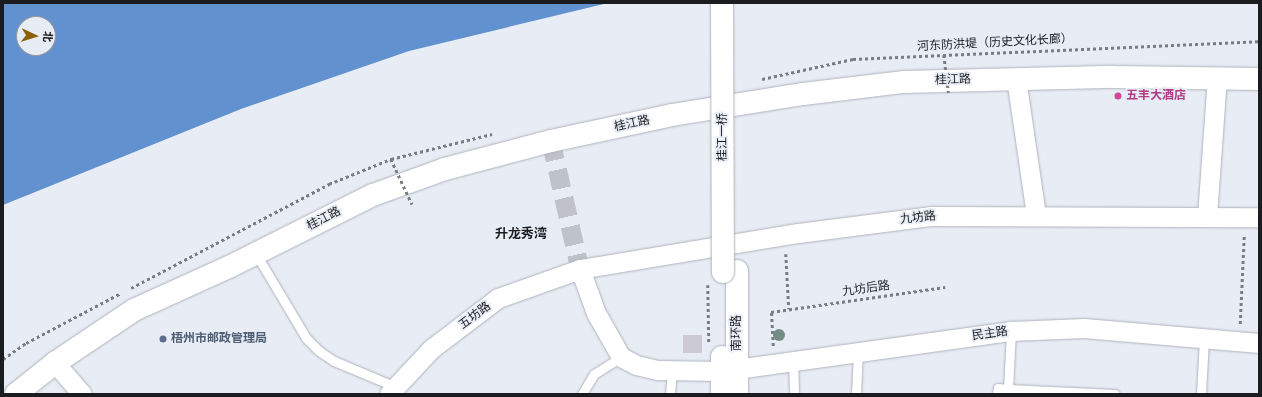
<!DOCTYPE html>
<meta charset="utf-8">
<style>
body{margin:0}
#map{position:relative;width:1262px;height:397px;overflow:hidden;background:#e8ecf5;font-family:"Work Sans","Noto Sans SC",sans-serif}
div>[style]{position:absolute}
[style*='--x']{left:calc(var(--x)*1px);top:calc(var(--y)*1px);width:calc(var(--w)*1px);rotate:calc(var(--a)*1deg)}
.water>*{inset:0;background:#6191cf}
.building>*{inset:0;background:#cdcad3;transform-origin:0 0}
.street-tunnel>*{height:19px;margin-top:-9.5px;transform-origin:0;background:repeating-linear-gradient(90deg,#bfc2ca 0 19px,transparent 0 29px)}
.path>*{height:2.5px;margin-top:-1.25px;transform-origin:0;background:repeating-linear-gradient(90deg,#797c82 0 3px,transparent 0 6px)}
.roads{filter:drop-shadow(0 0 1px #aeb2bb) drop-shadow(0 0 1px #aeb2bb)}
.lane>*{height:9px;margin:-4.5px;padding:0 4.5px;transform-origin:4.5px;border-radius:4.5px;background:#fff}
.street>*{height:19px;margin:-9.5px;padding:0 9.5px;transform-origin:9.5px;border-radius:9.5px;background:#fff}
.secondary>*{height:22px;margin:-11px;padding:0 11px;transform-origin:11px;border-radius:11px;background:#fff}
.path-bridge>*{height:2.5px;margin-top:-1.25px;transform-origin:0;background:repeating-linear-gradient(90deg,#797c82 0 3px,transparent 0 6px)}
.bridges{filter:drop-shadow(0 0 1px #aeb2bb) drop-shadow(0 0 1px #aeb2bb)}
.secondary-bridge>*{height:22px;margin:-11px;padding:0 11px;transform-origin:11px;border-radius:11px;background:#fff}
.trees>*{width:12px;height:12px;margin:-6px;border-radius:50%;background:#758b85}
.dots>*{width:11px;height:11px;translate:-50% -50%;box-sizing:border-box;border:2px solid #e8ecf5;border-radius:50%}
span{translate:-50% -50%;white-space:nowrap;text-align:center;line-height:1.15;-webkit-text-stroke:3.5px #e8ecf5;paint-order:stroke}
.street-label{font-size:12px;color:#1a1c1f}
.hotel-label{font-size:12px;color:#b23c85;font-weight:700}
.left{translate:0 -50%;text-align:left}
.service-label{font-size:12px;color:#4e5e75;font-weight:700}
.neighbourhood-label{font-size:13px;color:#1a1c1f;font-weight:700}
.frame{position:absolute;inset:0;border:4px solid #1a1c1f;pointer-events:none}
.north{position:absolute;left:16px;top:16px;width:40px;height:40px;box-sizing:border-box;background:#e8ecf5;border:1px solid #96999f;border-radius:50%;rotate:94deg;font-size:11px;font-weight:700;line-height:16px;text-align:center;color:#1a1c1f}
.north::after{content:'';display:block;margin:auto;width:14px;height:18px;background:#8c6204;clip-path:polygon(50% 0,100% 100%,50% 72%,0 100%)}
</style>
<div id="map">
<div class="water">
<div style="clip-path:polygon(evenodd,3px 3px,608px 3px,409px 51px,241px 109px,3px 205px,3px 3px,24px 24px,48px 24px,48px 48px,24px 48px,24px 24px)"></div>
</div>
<div class="building">
<div style="left:702px;top:335px;width:18px;height:19px;rotate:90deg"></div>
</div>
<div class="street-tunnel">
<div style="--x:551;--y:141;--w:131;--a:77.2"></div>
</div>
<div class="path">
<div style="--x:762;--y:79;--w:93;--a:-12.4"></div>
<div style="--x:853;--y:59;--w:406;--a:-2.5"></div>
<div style="--x:786;--y:254;--w:55;--a:86.9"></div>
<div style="--x:708;--y:285;--w:57;--a:89"></div>
<div style="--x:131;--y:288;--w:224;--a:-27.7"></div>
<div style="--x:329;--y:184;--w:67;--a:-22"></div>
<div style="--x:391;--y:159;--w:104;--a:-13.9"></div>
<div style="--x:1240;--y:324;--w:89;--a:-87.4"></div>
<div style="--x:773;--y:346;--w:34;--a:-93"></div>
<div style="--x:771;--y:312;--w:176;--a:-8.2"></div>
<div style="--x:3;--y:359;--w:28;--a:-35"></div>
<div style="--x:26;--y:343;--w:107;--a:-27.8"></div>
</div>
<div class="roads">
<div class="lane">
<div style="--x:256;--y:254;--w:98;--a:59.2"></div>
<div style="--x:306;--y:338;--w:18;--a:45"></div>
<div style="--x:319;--y:351;--w:18;--a:34"></div>
<div style="--x:334;--y:361;--w:67;--a:22.8"></div>
<div style="--x:793;--y:361;--w:33;--a:88"></div>
<div style="--x:1008;--y:389;--w:107;--a:2.7"></div>
<div style="--x:582;--y:394;--w:23;--a:-59"></div>
<div style="--x:594;--y:374;--w:32;--a:-32"></div>
<div style="--x:670;--y:394;--w:24;--a:-85"></div>
<div style="--x:856;--y:394;--w:42;--a:-87.3"></div>
<div style="--x:997;--y:394;--w:6;--a:-81"></div>
<div style="--x:998;--y:388;--w:10;--a:6"></div>
<div style="--x:1008;--y:389;--w:58;--a:-87"></div>
<div style="--x:1201;--y:394;--w:56;--a:-86.9"></div>
</div>
<div class="street">
<div style="--x:1016;--y:78;--w:138;--a:81.7"></div>
<div style="--x:1207;--y:216;--w:139;--a:-85.9"></div>
<div style="--x:580;--y:269;--w:47;--a:70"></div>
<div style="--x:596;--y:313;--w:51;--a:60.4"></div>
<div style="--x:621;--y:357;--w:17;--a:28"></div>
<div style="--x:636;--y:365;--w:23;--a:13"></div>
<div style="--x:658;--y:370;--w:64;--a:0.9"></div>
<div style="--x:722;--y:371;--w:292;--a:-7.9"></div>
<div style="--x:1011;--y:331;--w:73;--a:-2.4"></div>
<div style="--x:1084;--y:328;--w:176;--a:4.9"></div>
<div style="--x:55;--y:363;--w:41;--a:48.9"></div>
<div style="--x:389;--y:394;--w:62;--a:-47"></div>
<div style="--x:431;--y:349;--w:84;--a:-37.3"></div>
<div style="--x:498;--y:298;--w:87;--a:-19.5"></div>
<div style="--x:580;--y:269;--w:221;--a:-9.4"></div>
<div style="--x:798;--y:233;--w:133;--a:-7.3"></div>
<div style="--x:930;--y:216;--w:329;--a:0.2"></div>
</div>
<div class="secondary">
<div style="--x:737;--y:271;--w:123;--a:90"></div>
<div style="--x:16;--y:394;--w:50;--a:-38.5"></div>
<div style="--x:55;--y:363;--w:95;--a:-33.9"></div>
<div style="--x:134;--y:310;--w:104;--a:-24.4"></div>
<div style="--x:229;--y:267;--w:161;--a:-26.6"></div>
<div style="--x:373;--y:195;--w:77;--a:-19.9"></div>
<div style="--x:445;--y:169;--w:110;--a:-14.8"></div>
<div style="--x:551;--y:141;--w:124;--a:-12.1"></div>
<div style="--x:672;--y:115;--w:133;--a:-9.1"></div>
<div style="--x:803;--y:94;--w:102;--a:-6.8"></div>
<div style="--x:904;--y:82;--w:210;--a:-1.4"></div>
<div style="--x:1114;--y:77;--w:145;--a:0.8"></div>
<div style="--x:722;--y:394;--w:37;--a:-90"></div>
</div>
</div>
<div class="path-bridge">
<div style="--x:944;--y:55;--w:38;--a:83"></div>
<div style="--x:391;--y:159;--w:50;--a:65"></div>
</div>
<div class="bridges">
<div class="secondary-bridge">
<div style="--x:722;--y:3;--w:269;--a:89.8"></div>
</div>
</div>
<div class="trees">
<div style="left:779px;top:335px"></div>
</div>
<div class="dots">
<div style="left:1118px;top:96px;background:#d1479c"></div>
<div style="left:163px;top:339px;background:#5c6f8a"></div>
</div>
<div class="street-label">
<span style="left:995px;top:43px;rotate:-3deg">河东防洪堤（历史文化长廊）</span>
<span style="left:953px;top:80px;rotate:-2deg">桂江路</span>
<span style="left:632px;top:124px;rotate:-12deg">桂江路</span>
<span style="left:723px;top:137px;rotate:-90deg">桂江一桥</span>
<span style="left:918px;top:218px;rotate:-6deg">九坊路</span>
<span style="left:324px;top:219px;rotate:-27deg">桂江路</span>
<span style="left:866px;top:289px;rotate:-8deg">九坊后路</span>
<span style="left:475px;top:316px;rotate:-37deg">五坊路</span>
<span style="left:737px;top:333px;rotate:-90deg">南环路</span>
<span style="left:990px;top:334px;rotate:-8deg">民主路</span>
</div>
<div class="hotel-label">
<span class="left" style="left:1126px;top:96px">五丰大酒店</span>
</div>
<div class="service-label">
<span class="left" style="left:171px;top:339px">梧州市邮政管理局</span>
</div>
<div class="neighbourhood-label">
<span style="left:521px;top:234px">升龙秀湾</span>
</div>
<div class="frame"></div>
<div class="north">北</div>
</div>
